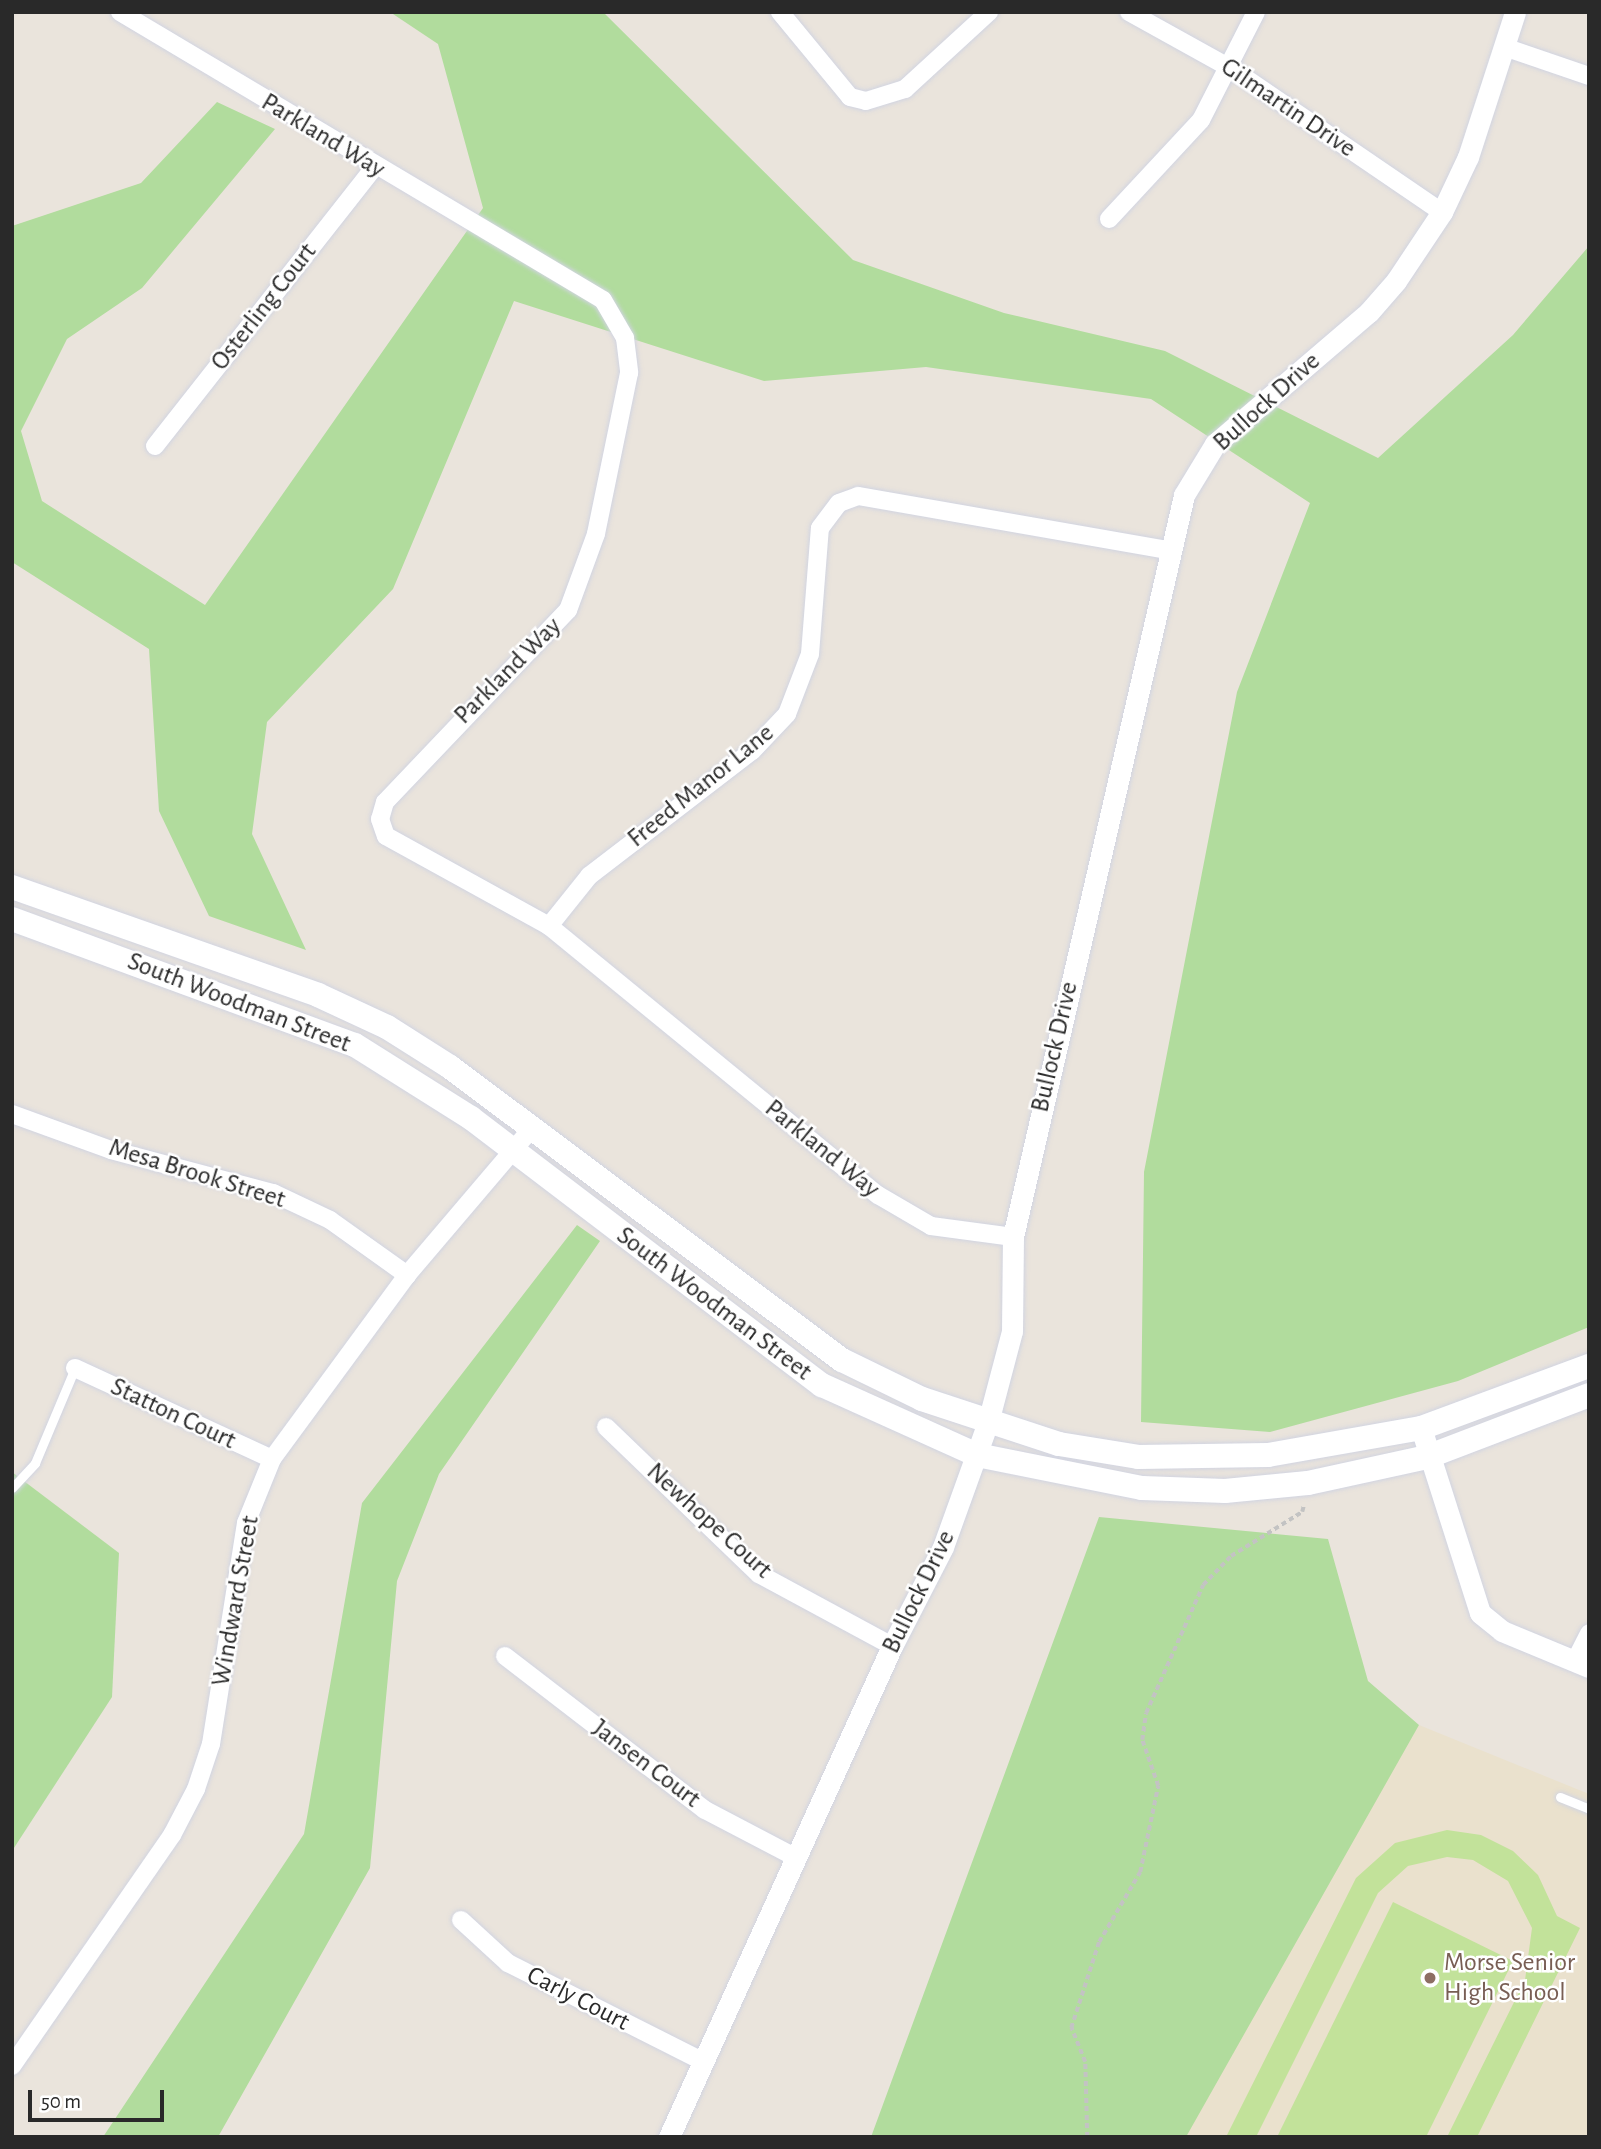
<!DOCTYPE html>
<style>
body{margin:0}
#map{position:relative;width:1601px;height:2149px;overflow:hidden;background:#eae4dc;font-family:"Alegreya Sans",sans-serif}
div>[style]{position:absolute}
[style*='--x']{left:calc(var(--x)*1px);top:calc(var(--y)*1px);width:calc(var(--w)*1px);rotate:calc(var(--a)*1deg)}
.education>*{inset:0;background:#eae1cd}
.green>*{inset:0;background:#b1dc9d}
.pitch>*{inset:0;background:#c2e29a}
.path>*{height:3.5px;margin-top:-1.75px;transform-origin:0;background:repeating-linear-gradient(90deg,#c3c3c3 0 5px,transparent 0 8.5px)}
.roads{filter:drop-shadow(0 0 2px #d1d4e1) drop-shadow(0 0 2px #d1d4e1)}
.service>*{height:9px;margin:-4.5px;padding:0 4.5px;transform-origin:4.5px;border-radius:4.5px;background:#fff}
.minor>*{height:18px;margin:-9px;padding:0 9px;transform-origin:9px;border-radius:9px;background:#fff}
.tertiary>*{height:21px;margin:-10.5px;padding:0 10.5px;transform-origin:10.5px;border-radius:10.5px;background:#fff}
.secondary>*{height:24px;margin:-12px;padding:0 12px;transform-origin:12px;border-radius:12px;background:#fff}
.dots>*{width:19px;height:19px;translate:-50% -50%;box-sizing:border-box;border:4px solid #fff;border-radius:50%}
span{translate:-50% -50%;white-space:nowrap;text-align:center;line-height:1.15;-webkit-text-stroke:5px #fff;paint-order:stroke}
.street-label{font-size:26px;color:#292929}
.education-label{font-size:26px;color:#785e54}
.left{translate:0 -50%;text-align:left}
.frame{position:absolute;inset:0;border:14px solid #292929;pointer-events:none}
.scale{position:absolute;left:28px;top:2090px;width:136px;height:32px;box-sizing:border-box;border:4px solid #292929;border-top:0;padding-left:9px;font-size:21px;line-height:24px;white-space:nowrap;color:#292929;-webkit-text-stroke:5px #fff;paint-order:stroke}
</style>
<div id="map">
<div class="education">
<div style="clip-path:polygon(1419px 1725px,1589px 1794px,1589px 2137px,1184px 2137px,1358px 1820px)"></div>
</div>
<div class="green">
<div style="clip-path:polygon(390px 12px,603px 12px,853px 260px,1004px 313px,1165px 351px,1378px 458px,1513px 335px,1589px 246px,1589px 1327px,1458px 1381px,1270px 1432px,1141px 1422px,1144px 1172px,1237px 692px,1310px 503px,1151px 399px,926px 367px,764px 381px,514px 301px,393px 589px,267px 722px,252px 834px,306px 950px,209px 916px,159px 811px,149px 649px,12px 562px,12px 226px,141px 183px,217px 102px,275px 129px,142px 288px,67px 339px,21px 431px,42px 501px,205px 605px,483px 208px,438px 44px)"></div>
<div style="clip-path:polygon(577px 1225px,600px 1241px,439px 1474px,397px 1581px,370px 1868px,218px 2137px,103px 2137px,304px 1834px,362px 1503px)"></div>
<div style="clip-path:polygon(12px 1472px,119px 1553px,112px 1697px,12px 1851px)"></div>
<div style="clip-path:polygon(1099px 1517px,1328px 1539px,1368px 1681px,1419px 1725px,1186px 2137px,871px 2137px)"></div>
</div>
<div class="pitch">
<div style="clip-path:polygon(1447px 1830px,1481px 1835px,1513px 1851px,1538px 1875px,1557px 1916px,1580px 1928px,1477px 2137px,1447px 2137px,1525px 1980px,1532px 1928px,1508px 1881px,1473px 1860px,1447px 1857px,1408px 1866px,1378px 1893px,1256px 2137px,1226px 2137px,1356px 1878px,1395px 1843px)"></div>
<div style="clip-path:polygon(1393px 1902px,1513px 1961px,1426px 2137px,1277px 2137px)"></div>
</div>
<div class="path">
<div style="--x:1087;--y:2137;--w:75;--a:-91.5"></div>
<div style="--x:1085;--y:2062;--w:37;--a:-112"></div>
<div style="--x:1071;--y:2028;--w:90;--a:-72"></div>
<div style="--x:1099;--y:1942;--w:81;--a:-59.6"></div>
<div style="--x:1140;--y:1872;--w:88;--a:-78.2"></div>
<div style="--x:1158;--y:1786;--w:49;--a:-109.2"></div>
<div style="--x:1142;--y:1740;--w:27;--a:-82"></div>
<div style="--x:1146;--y:1713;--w:140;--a:-66"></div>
<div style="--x:1203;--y:1585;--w:40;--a:-46"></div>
<div style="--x:1231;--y:1556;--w:84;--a:-31.8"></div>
<div style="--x:1302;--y:1512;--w:8;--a:-76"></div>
</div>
<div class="roads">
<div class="service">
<div style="--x:12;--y:1488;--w:34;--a:-47"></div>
<div style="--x:35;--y:1463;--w:103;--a:-67.2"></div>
<div style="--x:1560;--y:1797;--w:31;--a:22"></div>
</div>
<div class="minor">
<div style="--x:120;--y:12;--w:562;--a:30.81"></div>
<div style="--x:603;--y:300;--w:44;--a:59.9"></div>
<div style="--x:625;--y:338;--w:35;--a:83"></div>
<div style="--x:629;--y:373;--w:164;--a:101.6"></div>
<div style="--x:596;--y:534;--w:81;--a:110.2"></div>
<div style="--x:568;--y:610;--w:265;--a:133.6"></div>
<div style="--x:385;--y:802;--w:18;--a:106"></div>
<div style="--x:380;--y:819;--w:18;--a:71"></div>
<div style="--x:386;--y:836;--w:186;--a:28.9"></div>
<div style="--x:549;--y:926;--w:425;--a:39.3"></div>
<div style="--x:878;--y:1195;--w:61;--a:30.3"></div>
<div style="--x:931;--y:1226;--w:83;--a:7.6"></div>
<div style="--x:780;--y:12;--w:110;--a:50.5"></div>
<div style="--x:850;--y:97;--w:16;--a:14"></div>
<div style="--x:866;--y:101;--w:41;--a:-17.1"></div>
<div style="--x:905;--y:89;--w:114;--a:-42.5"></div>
<div style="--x:1129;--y:12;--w:118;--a:29"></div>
<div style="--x:1232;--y:69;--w:254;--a:34.3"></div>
<div style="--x:1504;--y:47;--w:90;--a:18.8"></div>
<div style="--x:1109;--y:219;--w:135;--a:-47.1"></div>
<div style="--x:1201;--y:120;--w:121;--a:-63"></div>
<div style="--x:155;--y:446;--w:354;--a:-51.8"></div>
<div style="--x:549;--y:926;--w:64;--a:-51.3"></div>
<div style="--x:589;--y:876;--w:205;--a:-37.5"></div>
<div style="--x:752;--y:751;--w:51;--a:-46.6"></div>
<div style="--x:787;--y:714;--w:64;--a:-69"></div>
<div style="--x:810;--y:654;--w:126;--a:-85.5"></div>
<div style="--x:820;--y:528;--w:31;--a:-53"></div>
<div style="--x:839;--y:503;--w:20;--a:-20"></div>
<div style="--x:858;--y:496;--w:313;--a:9.9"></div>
<div style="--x:12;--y:1114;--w:105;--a:20"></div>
<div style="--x:111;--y:1150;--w:168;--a:14.9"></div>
<div style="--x:273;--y:1193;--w:63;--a:25.3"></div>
<div style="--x:330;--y:1220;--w:95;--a:35.5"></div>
<div style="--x:75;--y:1368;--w:217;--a:24.8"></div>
<div style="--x:606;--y:1427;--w:212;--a:43.9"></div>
<div style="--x:759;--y:1574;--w:151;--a:28.4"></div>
<div style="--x:505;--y:1656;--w:252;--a:37.6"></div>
<div style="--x:705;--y:1810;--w:104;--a:27.6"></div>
<div style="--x:1575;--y:1661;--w:31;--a:-63"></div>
<div style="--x:461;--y:1920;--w:64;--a:42.5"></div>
<div style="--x:508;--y:1963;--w:220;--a:26.8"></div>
<div style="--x:12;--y:2066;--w:281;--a:-55.3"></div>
<div style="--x:172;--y:1835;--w:52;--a:-62.4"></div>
<div style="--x:196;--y:1789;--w:47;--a:-71.6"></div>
<div style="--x:211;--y:1744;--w:224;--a:-81"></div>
<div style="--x:246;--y:1523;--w:69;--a:-67.9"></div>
<div style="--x:272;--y:1459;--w:228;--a:-53.7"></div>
<div style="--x:407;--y:1275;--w:193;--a:-49.6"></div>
</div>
<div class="tertiary">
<div style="--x:1421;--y:1428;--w:194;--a:72.3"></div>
<div style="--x:1480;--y:1613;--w:28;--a:39"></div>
<div style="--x:1502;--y:1631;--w:94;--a:22.5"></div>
<div style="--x:669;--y:2137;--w:539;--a:-65.57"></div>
<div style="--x:892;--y:1646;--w:111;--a:-62.7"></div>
<div style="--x:943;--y:1547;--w:133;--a:-70.2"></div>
<div style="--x:988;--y:1422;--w:94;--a:-75.2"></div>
<div style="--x:1012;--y:1331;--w:94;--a:-89.4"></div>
<div style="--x:1013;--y:1237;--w:761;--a:-77.02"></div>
<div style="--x:1184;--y:495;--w:60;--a:-58.7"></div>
<div style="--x:1215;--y:444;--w:203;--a:-40.6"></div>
<div style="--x:1369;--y:312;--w:41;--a:-48.9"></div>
<div style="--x:1396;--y:281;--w:83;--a:-56.3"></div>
<div style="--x:1442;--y:212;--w:61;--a:-64.7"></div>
<div style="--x:1468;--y:157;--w:152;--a:-72"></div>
</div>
<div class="secondary">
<div style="--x:12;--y:887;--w:324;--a:19.4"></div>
<div style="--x:318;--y:995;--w:76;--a:24.9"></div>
<div style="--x:387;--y:1027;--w:75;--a:32.4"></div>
<div style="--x:450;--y:1067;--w:489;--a:36.8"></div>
<div style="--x:842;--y:1360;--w:89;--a:26"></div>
<div style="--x:922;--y:1399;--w:144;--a:18.2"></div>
<div style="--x:1059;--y:1444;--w:80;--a:9.3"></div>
<div style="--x:1138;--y:1457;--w:130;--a:-0.9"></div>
<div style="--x:1268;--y:1455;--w:155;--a:-10"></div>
<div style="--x:1421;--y:1428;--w:179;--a:-20.3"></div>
<div style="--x:12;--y:919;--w:365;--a:20.2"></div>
<div style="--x:355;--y:1045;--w:137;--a:32.2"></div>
<div style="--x:471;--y:1118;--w:441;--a:37.3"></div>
<div style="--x:822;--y:1385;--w:170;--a:24.3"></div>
<div style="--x:977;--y:1455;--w:168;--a:11.3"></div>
<div style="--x:1142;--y:1488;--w:83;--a:2.1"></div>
<div style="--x:1225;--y:1491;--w:83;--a:-5.5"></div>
<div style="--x:1308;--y:1483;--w:122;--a:-12.3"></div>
<div style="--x:1427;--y:1457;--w:173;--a:-20.9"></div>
</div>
</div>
<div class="dots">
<div style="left:1430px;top:1978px;background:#8d6e63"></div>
</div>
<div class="street-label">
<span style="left:1288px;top:108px;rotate:34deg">Gilmartin Drive</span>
<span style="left:323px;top:136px;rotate:31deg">Parkland Way</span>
<span style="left:264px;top:307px;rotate:-52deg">Osterling Court</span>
<span style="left:1267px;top:402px;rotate:-42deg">Bullock Drive</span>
<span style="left:508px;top:671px;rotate:-45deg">Parkland Way</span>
<span style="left:701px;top:786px;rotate:-39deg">Freed Manor Lane</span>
<span style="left:239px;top:1003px;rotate:21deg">South Woodman Street</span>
<span style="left:1055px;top:1047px;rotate:-77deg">Bullock Drive</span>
<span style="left:822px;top:1149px;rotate:39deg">Parkland Way</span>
<span style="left:197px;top:1174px;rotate:17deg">Mesa Brook Street</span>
<span style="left:714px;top:1304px;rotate:37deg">South Woodman Street</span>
<span style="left:173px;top:1414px;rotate:25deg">Statton Court</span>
<span style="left:709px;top:1521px;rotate:42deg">Newhope Court</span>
<span style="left:919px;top:1592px;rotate:-64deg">Bullock Drive</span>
<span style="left:236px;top:1601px;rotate:-80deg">Windward Street</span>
<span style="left:646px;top:1764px;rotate:37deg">Jansen Court</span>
<span style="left:578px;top:1999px;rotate:27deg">Carly Court</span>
</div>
<div class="education-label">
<span class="left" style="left:1444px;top:1978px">Morse Senior<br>High School</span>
</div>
<div class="frame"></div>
<div class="scale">50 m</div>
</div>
